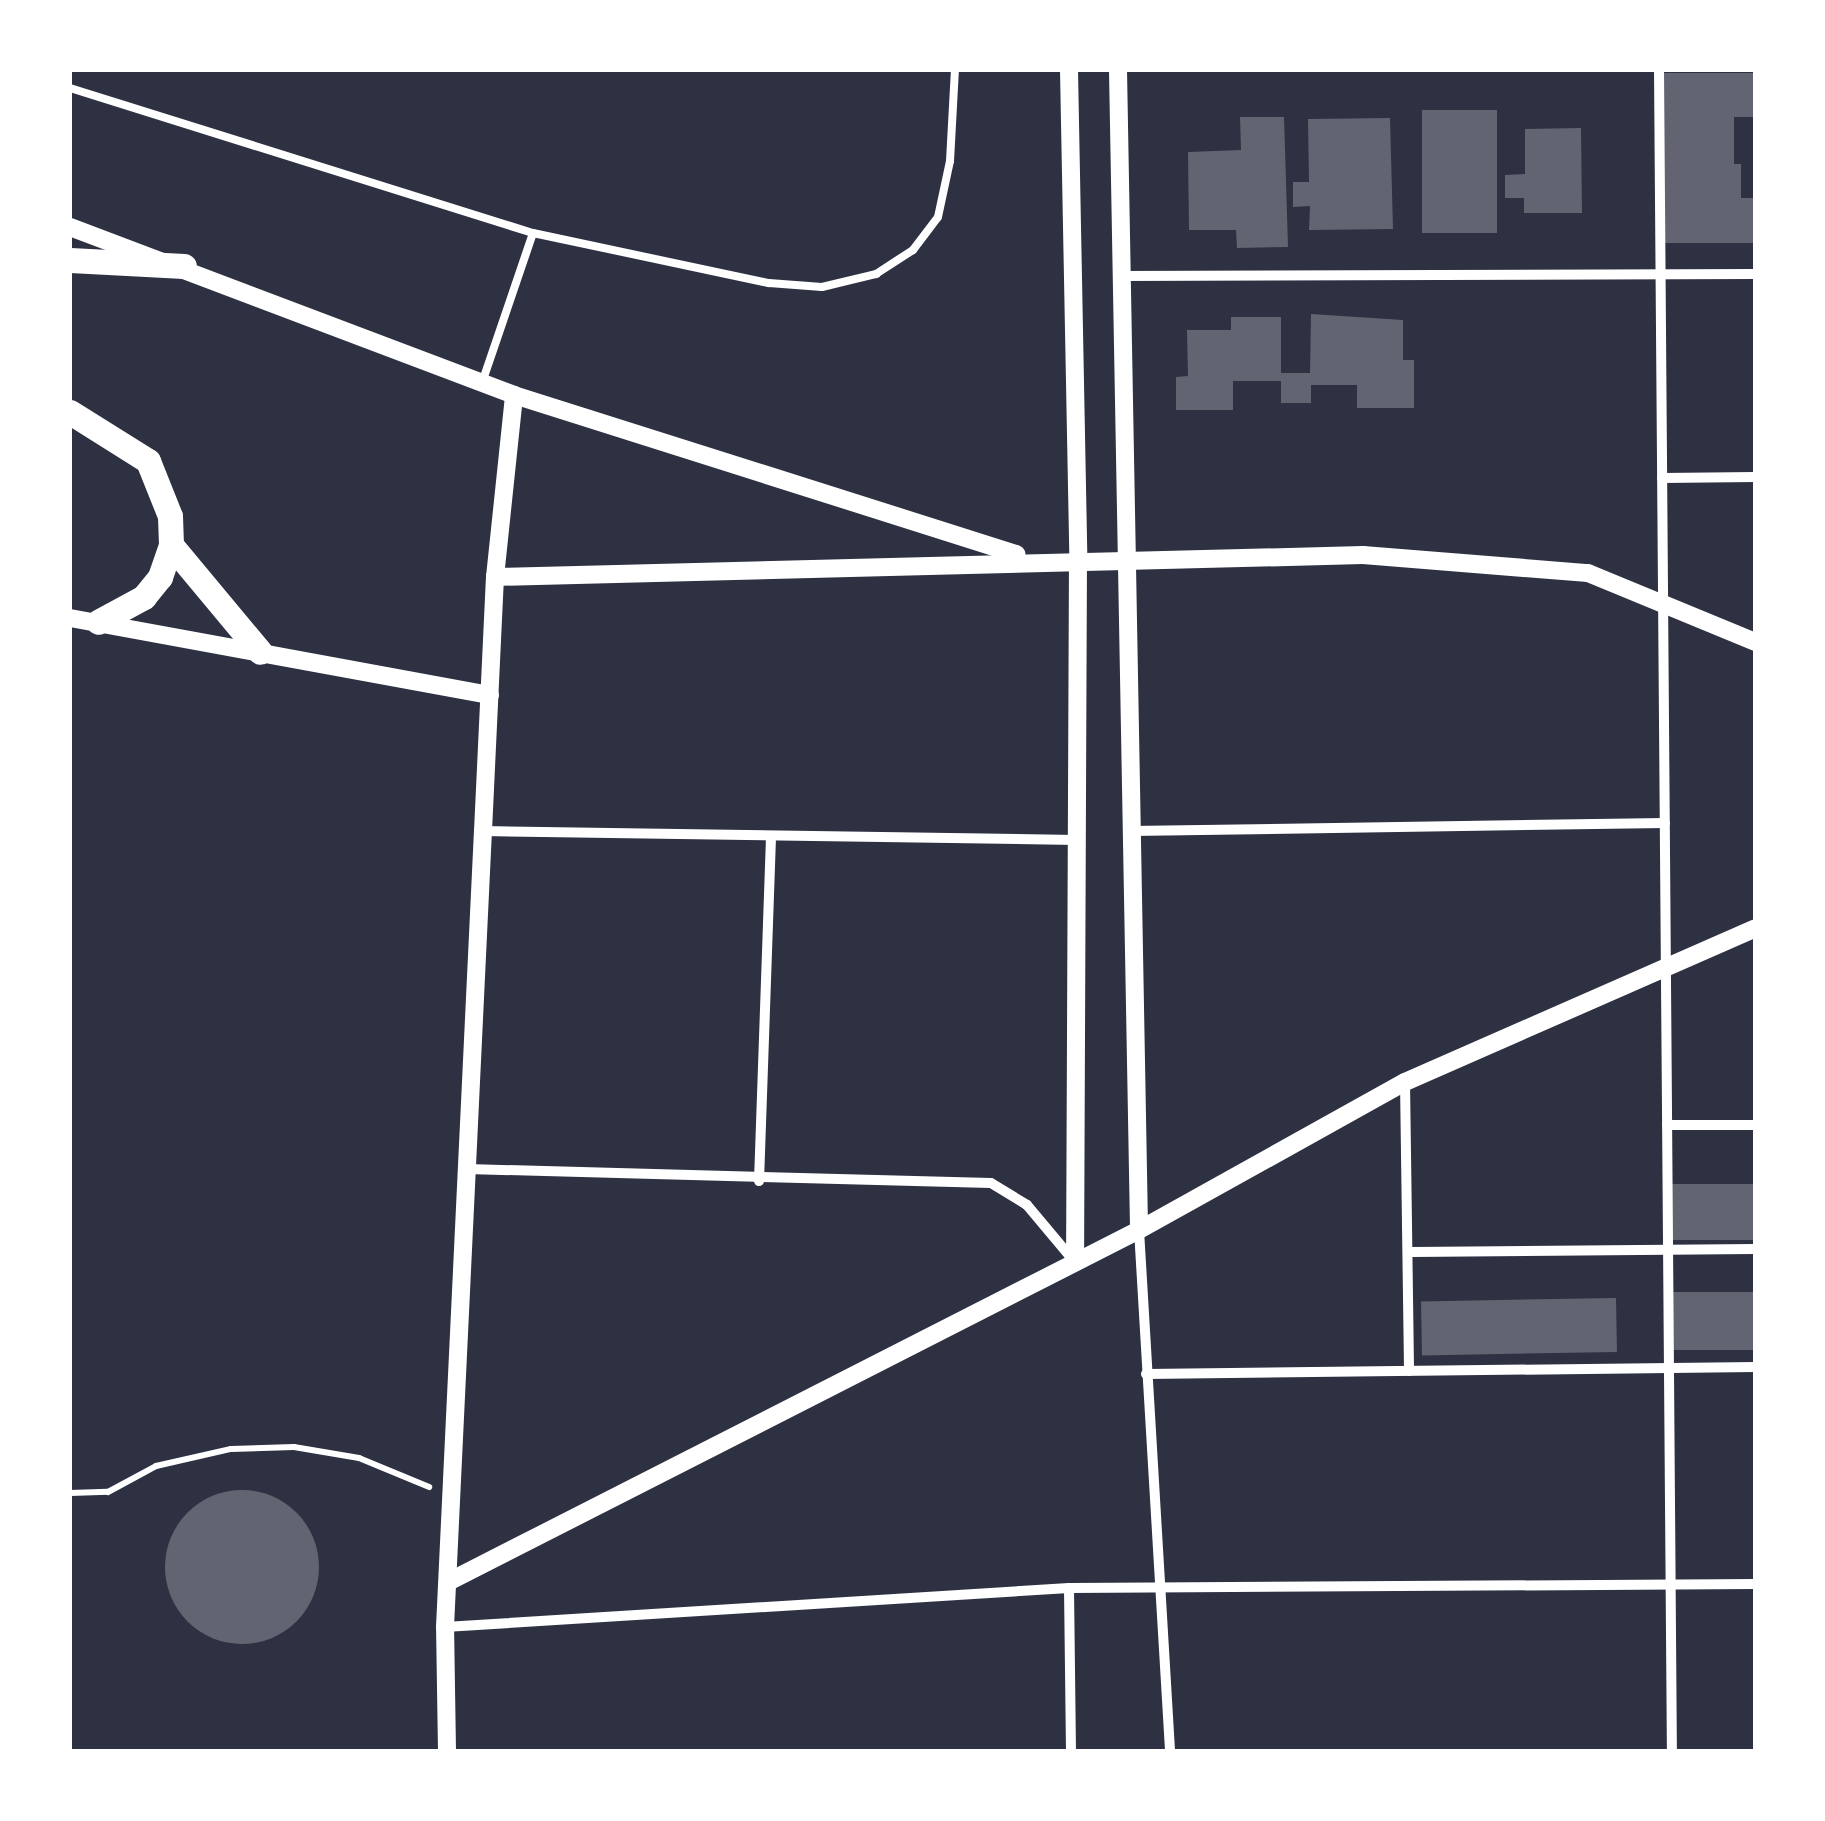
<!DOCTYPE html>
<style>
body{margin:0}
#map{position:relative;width:1825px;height:1821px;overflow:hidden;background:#2d3142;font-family:"Source Serif 4",serif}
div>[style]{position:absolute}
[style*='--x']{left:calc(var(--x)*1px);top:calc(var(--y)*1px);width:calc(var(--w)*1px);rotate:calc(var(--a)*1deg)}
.building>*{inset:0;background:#626471;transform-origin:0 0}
.round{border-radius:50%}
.path>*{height:6px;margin:-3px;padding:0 3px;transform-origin:3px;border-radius:3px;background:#fff}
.service>*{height:8px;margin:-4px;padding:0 4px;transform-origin:4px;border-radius:4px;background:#fff}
.minor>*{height:10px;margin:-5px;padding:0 5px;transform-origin:5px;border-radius:5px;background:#fff}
.tertiary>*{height:18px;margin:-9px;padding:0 9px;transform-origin:9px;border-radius:9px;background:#fff}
.primary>*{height:25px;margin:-12.5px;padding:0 12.5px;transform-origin:12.5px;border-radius:12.5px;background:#fff}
span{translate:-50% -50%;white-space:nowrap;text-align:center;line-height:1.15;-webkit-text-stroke:10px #fff;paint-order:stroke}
.frame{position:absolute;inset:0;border:72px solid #fff;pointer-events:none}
</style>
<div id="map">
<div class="building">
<div style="clip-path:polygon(1663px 73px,1755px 73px,1755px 117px,1734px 117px,1734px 164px,1741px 164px,1741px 198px,1755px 198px,1755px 243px,1663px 243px)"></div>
<div style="left:1422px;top:110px;width:75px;height:123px"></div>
<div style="clip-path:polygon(1240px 117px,1284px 117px,1288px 247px,1237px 248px,1236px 230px,1189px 230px,1188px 152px,1241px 150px)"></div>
<div style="clip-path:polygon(1390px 118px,1393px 229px,1309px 230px,1310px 206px,1293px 207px,1293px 182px,1309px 182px,1308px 119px)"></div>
<div style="clip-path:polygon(1581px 128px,1582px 213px,1524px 213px,1524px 198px,1505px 198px,1505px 175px,1525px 174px,1525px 129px)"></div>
<div style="clip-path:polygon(1311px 314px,1403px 320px,1403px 360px,1414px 360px,1414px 408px,1357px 408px,1357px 385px,1311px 385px,1311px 403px,1281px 403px,1281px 381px,1233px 381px,1233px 410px,1176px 410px,1176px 377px,1188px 376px,1187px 330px,1231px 330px,1231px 317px,1281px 317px,1281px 373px,1310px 373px)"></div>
<div style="left:1755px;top:1184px;width:56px;height:86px;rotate:90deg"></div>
<div style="left:1755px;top:1292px;width:58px;height:84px;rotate:90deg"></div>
<div style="left:1616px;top:1298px;width:54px;height:195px;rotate:89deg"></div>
<div class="round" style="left:165px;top:1490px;width:154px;height:154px"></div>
</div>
<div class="path">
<div style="--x:70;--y:1493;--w:38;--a:-2"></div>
<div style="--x:108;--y:1492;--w:55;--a:-28.4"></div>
<div style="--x:156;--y:1466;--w:77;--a:-12.8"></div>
<div style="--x:231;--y:1449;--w:63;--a:-1.8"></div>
<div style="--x:294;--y:1447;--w:66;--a:9.6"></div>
<div style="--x:359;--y:1458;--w:76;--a:22.5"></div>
</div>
<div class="service">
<div style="--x:70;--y:88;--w:485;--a:17.4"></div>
<div style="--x:533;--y:233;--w:158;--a:108.8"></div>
<div style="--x:533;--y:233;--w:241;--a:12"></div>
<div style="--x:769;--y:283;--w:53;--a:4.3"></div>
<div style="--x:822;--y:287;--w:56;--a:-13.5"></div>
<div style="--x:876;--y:274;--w:44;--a:-33"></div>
<div style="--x:913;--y:250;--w:41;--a:-52.9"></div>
<div style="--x:938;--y:217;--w:57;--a:-77.9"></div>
<div style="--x:950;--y:161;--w:91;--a:-86.9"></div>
</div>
<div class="minor">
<div style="--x:1659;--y:70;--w:1681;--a:89.56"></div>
<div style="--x:1121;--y:276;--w:634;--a:-0.18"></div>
<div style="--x:1662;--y:478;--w:93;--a:-0.6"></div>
<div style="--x:483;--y:831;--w:594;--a:0.87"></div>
<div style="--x:1131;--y:831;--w:534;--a:-0.86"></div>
<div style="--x:1405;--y:1082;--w:289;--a:89.2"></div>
<div style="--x:1667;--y:1125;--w:88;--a:0"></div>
<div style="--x:467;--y:1169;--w:524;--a:1.53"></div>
<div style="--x:991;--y:1183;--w:42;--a:31.4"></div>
<div style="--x:1027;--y:1205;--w:73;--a:50"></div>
<div style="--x:759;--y:1181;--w:343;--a:-88"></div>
<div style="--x:1139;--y:1230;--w:522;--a:86.59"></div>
<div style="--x:1412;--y:1252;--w:343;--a:-0.5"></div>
<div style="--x:1146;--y:1374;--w:609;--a:-0.66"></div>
<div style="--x:1069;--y:1588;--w:163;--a:89.3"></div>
<div style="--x:445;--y:1627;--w:625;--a:-3.58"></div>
<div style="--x:1069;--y:1588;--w:686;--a:-0.33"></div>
</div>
<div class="tertiary">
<div style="--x:1069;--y:70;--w:487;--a:88.9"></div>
<div style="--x:1078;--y:557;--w:705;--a:90.24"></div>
<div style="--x:1118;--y:70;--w:1160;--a:88.96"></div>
<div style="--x:70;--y:227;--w:475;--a:20.7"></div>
<div style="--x:514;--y:395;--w:527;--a:17.57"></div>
<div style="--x:495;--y:577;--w:868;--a:-1.45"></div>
<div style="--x:1363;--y:555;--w:226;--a:4.6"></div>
<div style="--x:1588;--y:573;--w:181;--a:22.4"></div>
<div style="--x:70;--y:618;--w:427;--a:10.4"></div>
<div style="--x:448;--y:1582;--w:775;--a:-26.99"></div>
<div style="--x:1139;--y:1230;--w:304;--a:-29.1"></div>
<div style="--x:1405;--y:1082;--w:382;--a:-23.7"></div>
<div style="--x:447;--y:1751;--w:124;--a:-90.9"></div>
<div style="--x:445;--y:1627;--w:797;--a:-87.27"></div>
<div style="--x:483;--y:831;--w:254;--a:-87.3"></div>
<div style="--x:495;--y:577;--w:183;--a:-84"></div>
</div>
<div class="primary">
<div style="--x:70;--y:260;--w:114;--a:3"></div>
<div style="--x:70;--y:412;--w:92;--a:32.1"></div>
<div style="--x:148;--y:461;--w:59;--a:68.2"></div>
<div style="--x:170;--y:516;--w:29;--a:88"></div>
<div style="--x:171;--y:545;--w:34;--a:109"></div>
<div style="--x:160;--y:577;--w:26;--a:129"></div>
<div style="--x:144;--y:597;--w:52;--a:151.5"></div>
<div style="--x:171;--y:545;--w:139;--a:50.2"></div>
</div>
<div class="frame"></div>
</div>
